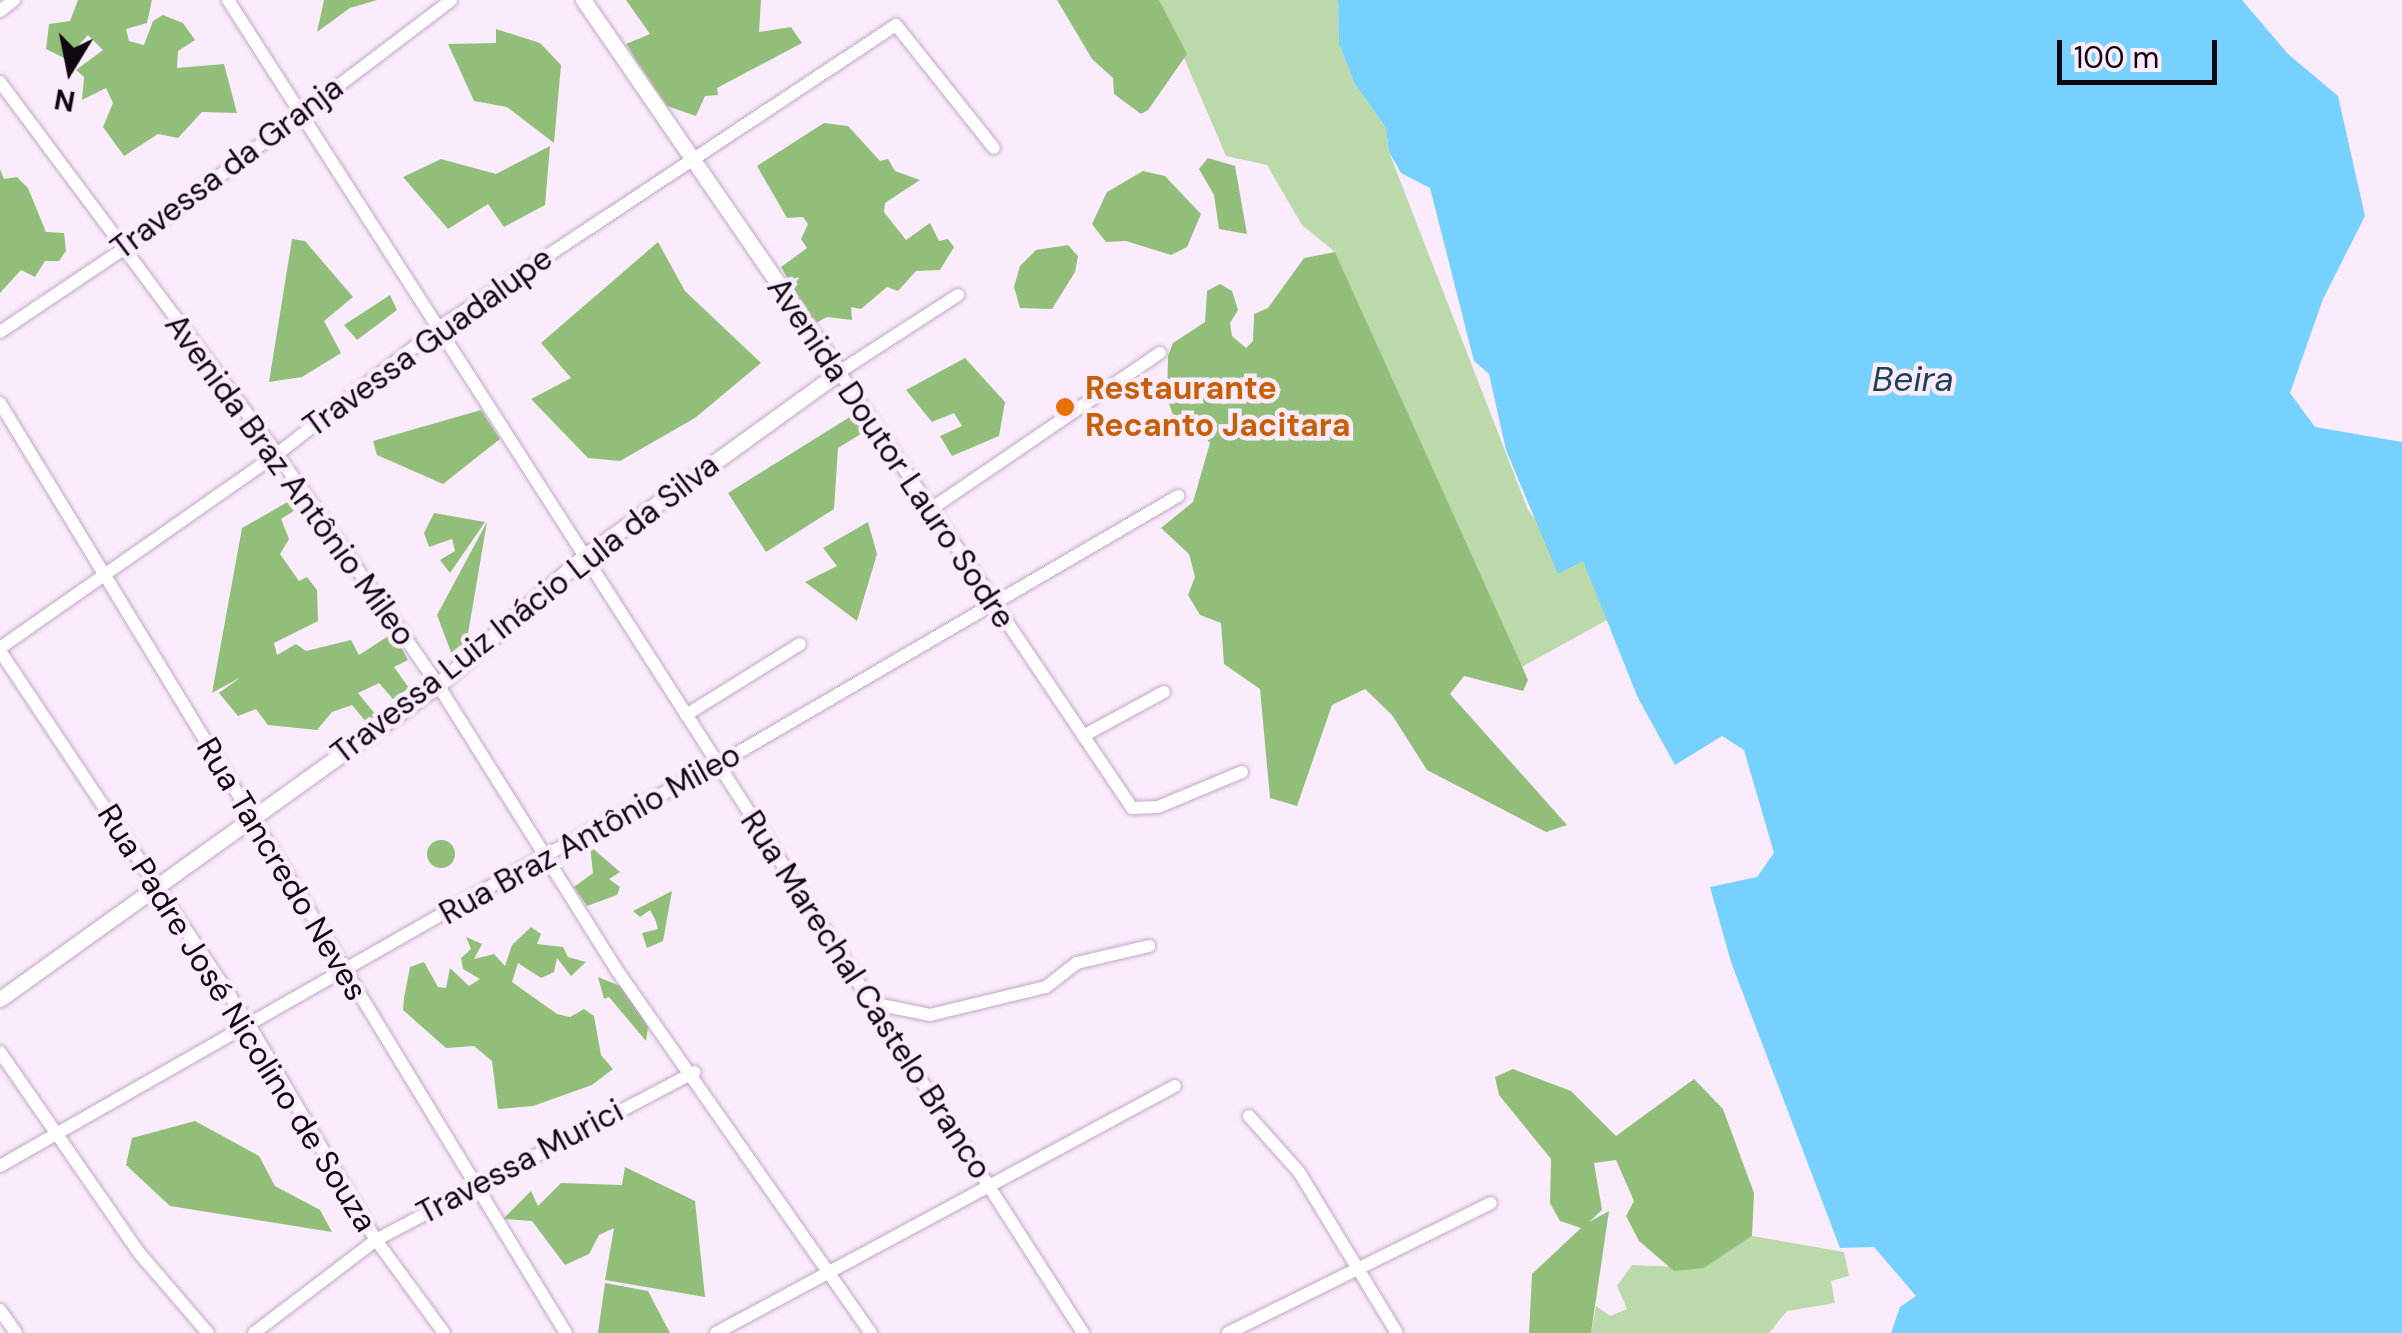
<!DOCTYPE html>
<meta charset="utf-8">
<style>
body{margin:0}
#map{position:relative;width:2402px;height:1333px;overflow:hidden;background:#fbecfd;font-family:"DM Sans",sans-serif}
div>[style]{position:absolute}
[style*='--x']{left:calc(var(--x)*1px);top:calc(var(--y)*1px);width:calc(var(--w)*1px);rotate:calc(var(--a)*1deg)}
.green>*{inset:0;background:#bbd9aa}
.forest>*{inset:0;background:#91be78}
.round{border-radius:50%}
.water>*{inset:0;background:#76d1fe}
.roads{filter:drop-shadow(0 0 2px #c0a9c3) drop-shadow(0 0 2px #c0a9c3)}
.minor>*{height:12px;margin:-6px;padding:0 6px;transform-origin:6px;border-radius:6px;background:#fff}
.tertiary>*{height:15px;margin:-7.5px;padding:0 7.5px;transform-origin:7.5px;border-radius:7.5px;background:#fff}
.dots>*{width:28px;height:28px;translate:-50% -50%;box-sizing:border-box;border:5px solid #fbecfd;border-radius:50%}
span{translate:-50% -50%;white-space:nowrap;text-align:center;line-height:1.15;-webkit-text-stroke:9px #fbecfd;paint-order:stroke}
.street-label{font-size:32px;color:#100811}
.food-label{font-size:32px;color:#c56008;font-weight:700}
.left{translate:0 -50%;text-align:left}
.water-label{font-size:35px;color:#1b4255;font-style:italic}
.north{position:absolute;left:20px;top:20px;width:100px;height:100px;-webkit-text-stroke:8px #fbecfd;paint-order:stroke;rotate:190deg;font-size:28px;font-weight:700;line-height:40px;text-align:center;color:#100811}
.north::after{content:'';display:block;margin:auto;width:35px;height:45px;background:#100811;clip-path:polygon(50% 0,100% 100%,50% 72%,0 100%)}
.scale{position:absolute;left:2057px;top:40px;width:160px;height:45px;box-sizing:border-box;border:5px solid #100811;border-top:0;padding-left:12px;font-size:30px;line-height:35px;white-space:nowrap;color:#100811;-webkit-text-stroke:8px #fbecfd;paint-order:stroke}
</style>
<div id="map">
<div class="green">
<div style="clip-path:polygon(1159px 0,1338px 0,1339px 44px,1355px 84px,1386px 128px,1389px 152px,1528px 510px,1545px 532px,1558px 574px,1583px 560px,1607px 620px,1520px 668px,1335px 252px,1302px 225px,1267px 165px,1226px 156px)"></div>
<div style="clip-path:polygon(1752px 1236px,1844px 1252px,1849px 1276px,1831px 1281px,1835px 1303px,1787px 1311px,1769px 1333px,1591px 1333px,1596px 1306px,1610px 1316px,1627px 1309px,1617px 1286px,1632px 1265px,1704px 1268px)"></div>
</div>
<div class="forest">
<div style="clip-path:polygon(78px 0,152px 0,147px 23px,126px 29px,129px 41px,144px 45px,153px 21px,163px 15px,183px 23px,195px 40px,178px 51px,177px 68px,224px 64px,237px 113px,202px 112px,178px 138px,158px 134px,124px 156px,103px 127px,113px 103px,106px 88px,82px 100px,84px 77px,76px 70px,103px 50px,88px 35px,66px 59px,46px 49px,49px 24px,70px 21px)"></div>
<div style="clip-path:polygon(324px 0,377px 0,350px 8px,317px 32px)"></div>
<div style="clip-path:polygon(626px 0,761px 0,759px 32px,791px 27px,802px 43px,717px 88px,718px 95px,705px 96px,696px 116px,667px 106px,636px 60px,626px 44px,650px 34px)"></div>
<div style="clip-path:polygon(1057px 0,1159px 0,1187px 54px,1148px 110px,1141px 114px,1114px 94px,1113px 78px,1092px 59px)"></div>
<div style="clip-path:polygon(496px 29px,540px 43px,561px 65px,554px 143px,507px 107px,474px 101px,448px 44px,496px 43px)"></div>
<div style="clip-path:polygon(824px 123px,848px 126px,880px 161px,888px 159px,895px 171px,920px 180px,885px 203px,884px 212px,906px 240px,930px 223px,939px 241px,948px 239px,954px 247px,940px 270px,916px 271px,898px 291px,887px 287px,861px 309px,851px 307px,852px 320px,827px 317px,814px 324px,781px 267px,807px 248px,801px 239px,808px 224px,803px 217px,787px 218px,757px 166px)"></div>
<div style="clip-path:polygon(550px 146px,545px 205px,504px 227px,488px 204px,448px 229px,403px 177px,441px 159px,496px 174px)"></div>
<div style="clip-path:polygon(1208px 158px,1235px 166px,1247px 234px,1219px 229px,1214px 195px,1199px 169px)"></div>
<div style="clip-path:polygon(0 169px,4px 179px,17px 177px,28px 188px,46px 232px,64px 233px,66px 251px,59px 261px,45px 261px,35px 277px,21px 270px,0 293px)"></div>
<div style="clip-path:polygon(1143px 171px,1165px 176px,1201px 214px,1187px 247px,1171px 255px,1126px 241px,1106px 242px,1092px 224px,1107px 192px)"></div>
<div style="clip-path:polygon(292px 239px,305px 241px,353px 297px,324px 321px,341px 353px,302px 377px,269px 382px)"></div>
<div style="clip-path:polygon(658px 242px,685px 291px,761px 363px,695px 418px,620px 461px,588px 458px,531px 399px,571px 378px,541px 343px)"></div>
<div style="clip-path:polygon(1068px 245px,1078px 256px,1075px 272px,1052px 309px,1020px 308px,1014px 287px,1020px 266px,1036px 250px)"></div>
<div style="clip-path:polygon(1335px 252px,1528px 680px,1523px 691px,1464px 676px,1450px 694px,1567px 825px,1546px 832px,1427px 770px,1392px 715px,1365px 689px,1332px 705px,1297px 806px,1270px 798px,1260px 689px,1224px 664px,1221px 623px,1200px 615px,1188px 595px,1195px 577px,1189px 554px,1161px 528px,1193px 502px,1210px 443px,1193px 424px,1175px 421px,1167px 398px,1168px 356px,1173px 343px,1205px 322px,1207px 291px,1220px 284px,1232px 291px,1238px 310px,1230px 323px,1232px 336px,1246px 348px,1253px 341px,1254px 314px,1268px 308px,1304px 258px)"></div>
<div style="clip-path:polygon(390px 295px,397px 310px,357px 340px,344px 325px)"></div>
<div style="clip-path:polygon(965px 358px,1005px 402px,999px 436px,952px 456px,940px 436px,962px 426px,954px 413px,932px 422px,906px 390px)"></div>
<div style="clip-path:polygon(481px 410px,500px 439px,443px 484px,377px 455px,373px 441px)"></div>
<div style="clip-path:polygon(853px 415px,864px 432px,838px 448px,834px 509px,766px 552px,728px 493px)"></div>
<div style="clip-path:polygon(291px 500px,297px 509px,281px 519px,289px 539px,280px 554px,299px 581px,307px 577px,317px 590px,318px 621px,274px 643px,277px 655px,296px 644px,306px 651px,351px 640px,359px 655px,393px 633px,408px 660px,394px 667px,409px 688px,393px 699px,379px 683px,358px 693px,376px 715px,367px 723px,352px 705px,332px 712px,317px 730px,268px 725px,256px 709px,238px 716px,219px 693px,241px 677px,212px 693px,242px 528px)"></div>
<div style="clip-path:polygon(434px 513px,485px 522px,450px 573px,440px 560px,455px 551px,452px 539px,429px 547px,424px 533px)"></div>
<div style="clip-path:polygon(487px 522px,464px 657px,452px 655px,437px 615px)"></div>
<div style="clip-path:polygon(868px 522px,877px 554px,857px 621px,805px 582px,837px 566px,823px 548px)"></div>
<div class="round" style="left:427px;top:840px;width:28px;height:28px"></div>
<div style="clip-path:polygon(590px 846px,620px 872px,609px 879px,620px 887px,617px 895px,587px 906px,574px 887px,593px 873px)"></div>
<div style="clip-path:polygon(672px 891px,663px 941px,647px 948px,642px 933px,658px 929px,655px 919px,650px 910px,640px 917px,633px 911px)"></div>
<div style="clip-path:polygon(531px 927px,541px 934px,537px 944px,563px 947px,568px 957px,586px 962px,571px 976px,557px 958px,554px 972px,541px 978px,518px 963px,512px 982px,557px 1014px,570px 1017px,584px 1009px,594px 1016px,601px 1055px,613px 1069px,592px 1085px,533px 1106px,498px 1109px,492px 1061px,474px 1046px,446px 1048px,403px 1010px,404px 998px,410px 967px,424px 962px,438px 987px,446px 988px,450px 968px,469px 986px,480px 979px,463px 969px,461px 958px,471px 949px,466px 937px,482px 944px,474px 959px,494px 954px,505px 966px,512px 945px)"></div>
<div style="clip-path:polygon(598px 977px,625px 988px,648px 1027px,646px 1041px,609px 997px,604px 999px)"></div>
<div style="clip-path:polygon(1513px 1069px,1571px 1091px,1616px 1136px,1694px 1079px,1723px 1109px,1754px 1193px,1752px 1236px,1704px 1268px,1674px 1271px,1639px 1241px,1626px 1216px,1634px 1201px,1616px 1160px,1594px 1163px,1602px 1210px,1589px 1222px,1609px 1211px,1591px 1333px,1529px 1333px,1532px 1274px,1581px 1228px,1560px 1221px,1550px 1203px,1551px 1159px,1499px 1095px,1495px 1077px)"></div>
<div style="clip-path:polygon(195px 1121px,259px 1156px,275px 1186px,320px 1210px,332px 1232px,170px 1206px,126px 1165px,132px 1138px)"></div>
<div style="clip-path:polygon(625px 1167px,695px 1201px,705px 1297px,605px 1280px,614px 1228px,599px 1235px,589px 1254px,565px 1265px,532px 1221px,503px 1219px,531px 1191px,538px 1206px,561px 1183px,622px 1185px)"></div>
<div style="clip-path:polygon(605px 1283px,648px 1291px,670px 1333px,598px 1333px)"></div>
</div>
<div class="water">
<div style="clip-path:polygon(1338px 0,2242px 0,2288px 54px,2338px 96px,2365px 216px,2323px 299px,2290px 393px,2315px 427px,2402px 442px,2402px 1333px,1891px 1333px,1900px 1307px,1916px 1296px,1874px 1247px,1840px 1248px,1731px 962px,1710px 887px,1757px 877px,1774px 853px,1744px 750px,1722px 736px,1675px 765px,1638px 698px,1583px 561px,1558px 574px,1506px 450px,1489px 374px,1474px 361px,1430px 188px,1401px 173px,1389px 152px,1386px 128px,1355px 84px,1339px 44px)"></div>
</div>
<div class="roads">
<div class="minor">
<div style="--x:228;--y:0;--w:1584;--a:57.32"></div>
<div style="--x:0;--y:11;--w:18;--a:-38"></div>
<div style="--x:0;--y:82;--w:464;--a:53.3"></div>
<div style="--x:277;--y:454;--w:282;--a:55.1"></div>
<div style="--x:438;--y:685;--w:335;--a:57.9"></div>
<div style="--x:616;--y:969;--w:444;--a:55"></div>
<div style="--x:958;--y:295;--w:142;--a:147.1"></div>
<div style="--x:839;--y:372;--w:525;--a:56.1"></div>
<div style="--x:1132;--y:808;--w:26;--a:-2"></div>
<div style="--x:1158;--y:807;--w:91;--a:-22.6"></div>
<div style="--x:0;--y:332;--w:147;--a:-33.9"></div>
<div style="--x:122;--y:250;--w:413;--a:-37.2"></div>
<div style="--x:0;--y:403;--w:1089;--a:58.68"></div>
<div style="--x:931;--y:509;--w:277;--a:-34.3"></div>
<div style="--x:0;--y:648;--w:338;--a:-35"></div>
<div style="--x:277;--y:454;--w:207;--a:-37.9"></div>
<div style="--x:440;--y:327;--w:547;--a:-33.52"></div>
<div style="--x:896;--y:25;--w:157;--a:51.5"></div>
<div style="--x:0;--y:651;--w:447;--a:56.3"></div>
<div style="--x:248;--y:1023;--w:252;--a:59.5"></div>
<div style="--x:376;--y:1240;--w:115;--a:53.8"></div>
<div style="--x:686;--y:715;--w:134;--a:-31.9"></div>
<div style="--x:1083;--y:736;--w:92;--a:-28.5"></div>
<div style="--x:871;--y:1003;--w:60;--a:11.5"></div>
<div style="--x:930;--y:1015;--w:119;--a:-13.6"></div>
<div style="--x:1046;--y:987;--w:39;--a:-38"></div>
<div style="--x:1077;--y:963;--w:74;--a:-13.3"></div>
<div style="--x:0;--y:1052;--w:246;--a:55.3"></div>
<div style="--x:140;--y:1254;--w:104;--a:49.3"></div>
<div style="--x:1249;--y:1116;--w:75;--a:48.2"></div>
<div style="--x:1299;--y:1172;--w:188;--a:58.7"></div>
<div style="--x:0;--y:1166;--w:626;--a:-29.68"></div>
<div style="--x:544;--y:856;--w:195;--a:-27.7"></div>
<div style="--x:717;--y:765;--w:534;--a:-30.26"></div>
<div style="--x:0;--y:1310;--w:28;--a:55"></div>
<div style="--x:254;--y:1333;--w:153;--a:-37.3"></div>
<div style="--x:376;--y:1240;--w:360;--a:-27.8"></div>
<div style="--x:716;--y:1333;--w:521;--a:-28.29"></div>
<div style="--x:1228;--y:1333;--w:293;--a:-26.3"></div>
</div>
<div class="tertiary">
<div style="--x:0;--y:999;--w:539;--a:-35.64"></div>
<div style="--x:438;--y:685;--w:196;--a:-41.3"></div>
<div style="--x:585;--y:556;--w:314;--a:-35.9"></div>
<div style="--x:839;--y:372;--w:452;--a:-124.5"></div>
</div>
</div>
<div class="dots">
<div style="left:1065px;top:407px;background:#e8710a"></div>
</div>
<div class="street-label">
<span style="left:227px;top:168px;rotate:-37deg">Travessa da Granja</span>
<span style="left:428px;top:342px;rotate:-36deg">Travessa Guadalupe</span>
<span style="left:891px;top:453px;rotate:56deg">Avenida Doutor Lauro Sodre</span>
<span style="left:290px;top:480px;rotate:54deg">Avenida Braz Antônio Mileo</span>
<span style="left:525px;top:609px;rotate:-38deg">Travessa Luiz Inácio Lula da Silva</span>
<span style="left:590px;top:834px;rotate:-29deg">Rua Braz Antônio Mileo</span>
<span style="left:282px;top:869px;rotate:59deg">Rua Tancredo Neves</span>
<span style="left:866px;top:995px;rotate:57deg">Rua Marechal Castelo Branco</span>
<span style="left:237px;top:1018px;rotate:58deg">Rua Padre José Nicolino de Souza</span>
<span style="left:520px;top:1162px;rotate:-28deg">Travessa Murici</span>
</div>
<div class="food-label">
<span class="left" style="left:1085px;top:407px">Restaurante<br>Recanto Jacitara</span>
</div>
<div class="water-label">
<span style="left:1913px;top:379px">Beira</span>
</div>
<div class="north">N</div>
<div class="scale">100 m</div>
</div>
